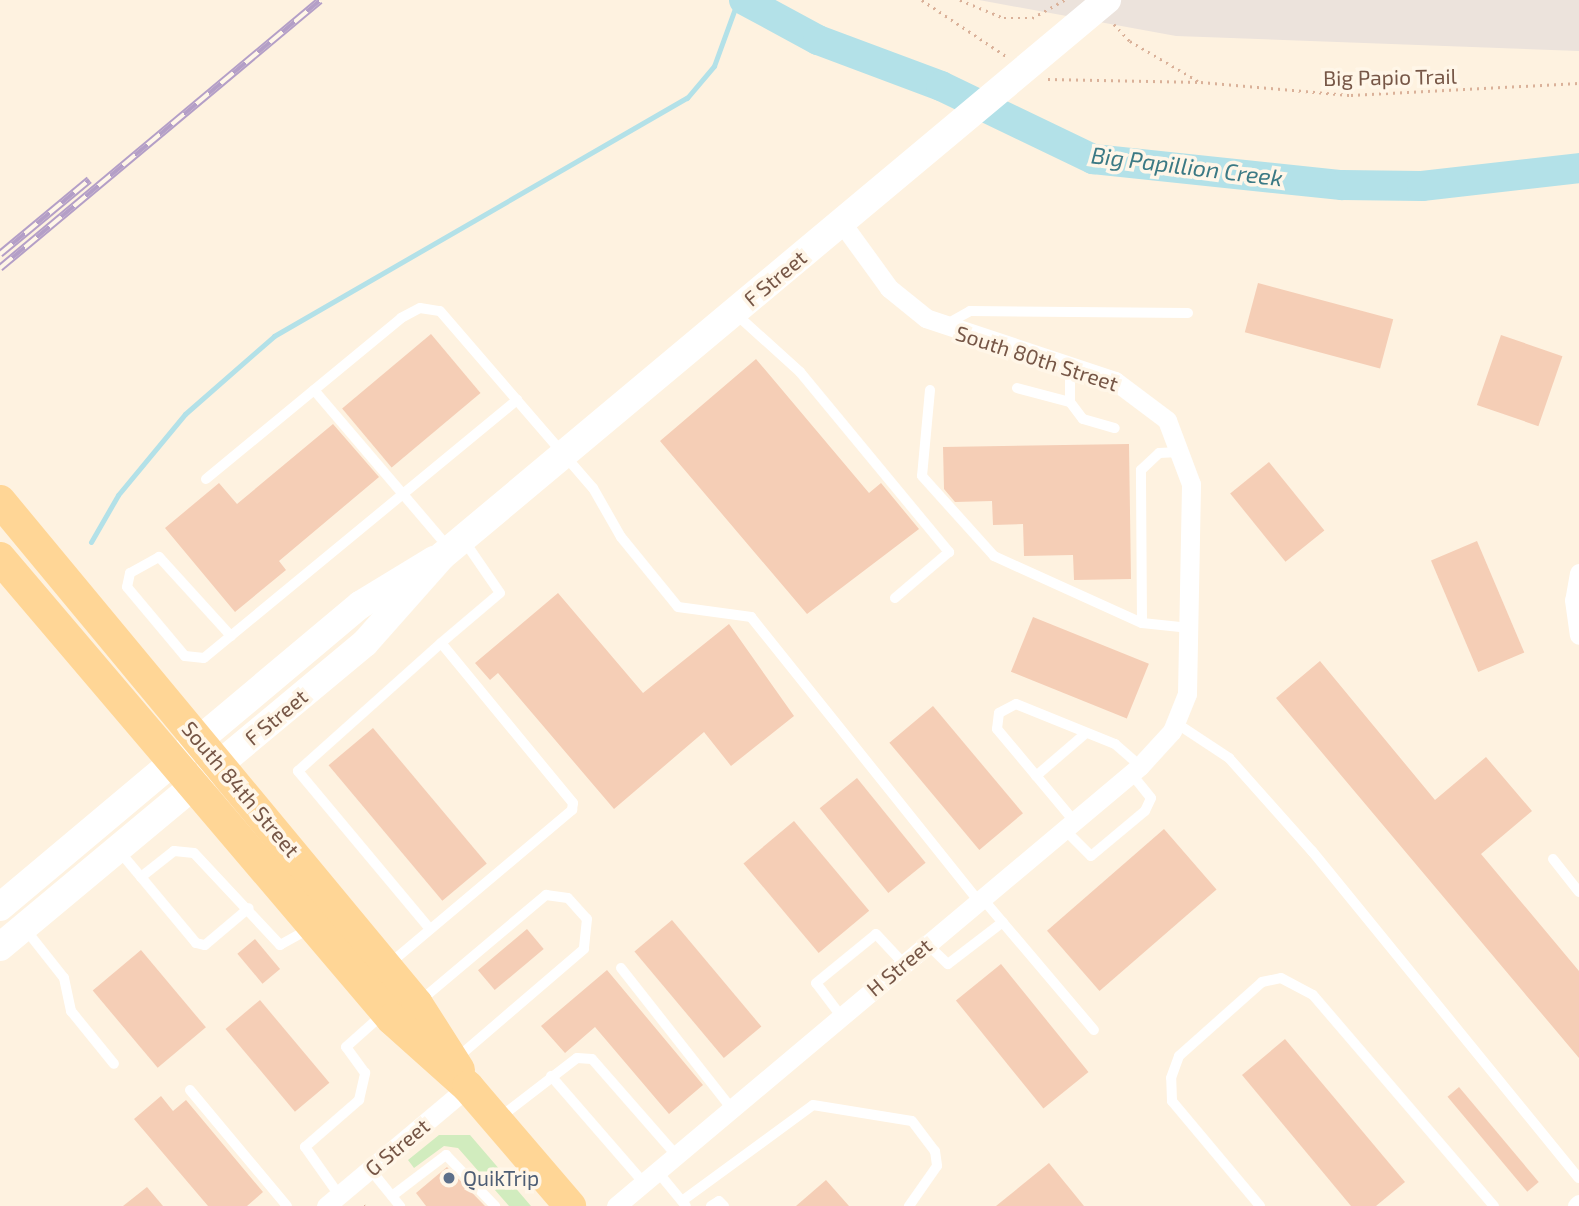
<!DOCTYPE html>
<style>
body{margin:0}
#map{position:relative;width:1579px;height:1206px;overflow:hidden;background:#fef2e0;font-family:"Exo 2",sans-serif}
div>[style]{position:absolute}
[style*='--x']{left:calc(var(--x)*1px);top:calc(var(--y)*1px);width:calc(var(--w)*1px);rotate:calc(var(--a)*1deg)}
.industrial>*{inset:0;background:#ece3dc}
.green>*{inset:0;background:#d1ecbe}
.stream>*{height:5px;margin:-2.5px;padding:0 2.5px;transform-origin:2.5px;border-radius:2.5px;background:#b3e1e8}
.river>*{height:30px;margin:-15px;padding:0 15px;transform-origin:15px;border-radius:15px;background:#b3e1e8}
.building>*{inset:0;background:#f5ceb6;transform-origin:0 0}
.path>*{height:2.5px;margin-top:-1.25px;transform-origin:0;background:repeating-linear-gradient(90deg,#dab199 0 2px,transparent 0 7px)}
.lane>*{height:10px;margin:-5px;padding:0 5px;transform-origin:5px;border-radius:5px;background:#fff}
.street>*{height:19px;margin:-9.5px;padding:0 9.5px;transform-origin:9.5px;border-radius:9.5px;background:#fff}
.secondary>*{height:28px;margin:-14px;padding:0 14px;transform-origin:14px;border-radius:14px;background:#fff}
.primary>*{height:32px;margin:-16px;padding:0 16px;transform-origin:16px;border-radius:16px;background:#ffd696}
.rail>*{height:8px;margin-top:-4px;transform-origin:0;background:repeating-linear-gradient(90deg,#fff6e8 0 16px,#b49fc7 0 32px);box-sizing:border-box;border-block:2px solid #b49fc7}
.dots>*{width:19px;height:19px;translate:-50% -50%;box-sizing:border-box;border:4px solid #fff6e8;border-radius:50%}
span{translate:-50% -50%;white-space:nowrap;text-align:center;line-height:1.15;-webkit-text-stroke:7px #fff6e8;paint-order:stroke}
.street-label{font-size:21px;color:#765646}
.service-label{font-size:21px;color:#4e5e75}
.left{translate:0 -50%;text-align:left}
.water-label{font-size:23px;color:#3b7984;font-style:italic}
</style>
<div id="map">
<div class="industrial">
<div style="clip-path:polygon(979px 0,1579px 0,1579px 51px,1176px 36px)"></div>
</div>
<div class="green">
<div style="clip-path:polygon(439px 1135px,470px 1135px,531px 1206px,509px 1206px,458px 1148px,444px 1146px,414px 1168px,408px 1160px)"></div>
</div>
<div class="stream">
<div style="--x:91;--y:542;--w:54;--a:-60.1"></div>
<div style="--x:118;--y:495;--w:105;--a:-50.4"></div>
<div style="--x:185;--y:414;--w:118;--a:-41.2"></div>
<div style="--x:274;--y:336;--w:477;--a:-30"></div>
<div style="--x:687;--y:98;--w:42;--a:-49.8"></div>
<div style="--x:714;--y:66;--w:70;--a:-70"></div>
</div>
<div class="river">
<div style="--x:744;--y:0;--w:84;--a:28.4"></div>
<div style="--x:818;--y:40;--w:131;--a:20.5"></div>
<div style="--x:941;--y:86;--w:169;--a:25.7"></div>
<div style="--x:1093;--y:159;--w:250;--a:6"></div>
<div style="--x:1342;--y:185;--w:80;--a:0.7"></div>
<div style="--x:1422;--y:186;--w:158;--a:-6.5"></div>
</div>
<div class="building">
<div style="left:1258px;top:283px;width:140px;height:51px;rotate:15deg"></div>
<div style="left:431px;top:334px;width:77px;height:116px;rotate:50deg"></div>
<div style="left:1501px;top:335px;width:65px;height:74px;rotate:19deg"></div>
<div style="clip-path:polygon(756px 359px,869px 493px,881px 483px,919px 529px,807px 614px,660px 441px)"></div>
<div style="clip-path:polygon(333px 424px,379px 477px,279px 561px,286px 570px,235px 612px,165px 528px,219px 483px,237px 504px)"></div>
<div style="clip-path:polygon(1129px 444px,1131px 579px,1074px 580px,1073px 555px,1024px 556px,1023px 524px,993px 525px,992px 501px,955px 502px,944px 489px,943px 447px)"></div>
<div style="left:1269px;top:462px;width:88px;height:50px;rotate:51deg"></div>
<div style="left:1477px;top:541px;width:121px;height:50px;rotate:67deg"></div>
<div style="clip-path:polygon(558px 593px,643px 693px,729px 624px,794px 716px,731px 766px,704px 732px,614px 809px,498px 673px,490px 680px,475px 663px)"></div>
<div style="left:1033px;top:617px;width:125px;height:59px;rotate:22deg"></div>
<div style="clip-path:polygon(1320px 661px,1435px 800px,1486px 757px,1532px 811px,1481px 854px,1579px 971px,1579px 1058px,1276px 698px)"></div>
<div style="left:933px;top:706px;width:140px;height:57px;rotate:50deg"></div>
<div style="left:373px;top:728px;width:177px;height:58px;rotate:50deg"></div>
<div style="left:857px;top:778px;width:109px;height:48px;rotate:51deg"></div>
<div style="left:794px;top:821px;width:117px;height:66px;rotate:50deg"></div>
<div style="left:1164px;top:829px;width:80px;height:155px;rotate:49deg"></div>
<div style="left:672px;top:920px;width:139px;height:49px;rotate:50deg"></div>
<div style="left:527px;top:929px;width:26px;height:64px;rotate:50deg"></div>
<div style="left:255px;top:939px;width:39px;height:23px;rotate:50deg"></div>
<div style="left:141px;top:950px;width:101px;height:63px;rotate:50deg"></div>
<div style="left:1001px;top:964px;width:139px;height:58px;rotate:51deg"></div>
<div style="clip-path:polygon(607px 970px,703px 1085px,669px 1114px,595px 1027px,565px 1053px,541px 1026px)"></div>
<div style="left:260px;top:1000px;width:108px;height:45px;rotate:50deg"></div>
<div style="clip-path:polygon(1285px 1039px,1405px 1182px,1376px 1206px,1351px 1206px,1242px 1075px)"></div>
<div style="left:1459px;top:1087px;width:124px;height:15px;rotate:50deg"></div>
<div style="clip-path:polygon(161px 1096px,173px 1111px,186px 1100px,263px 1192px,247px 1206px,208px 1206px,134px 1119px)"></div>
<div style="clip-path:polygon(1049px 1163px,1084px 1206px,996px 1206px)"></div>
<div style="clip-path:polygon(447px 1167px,485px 1206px,426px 1206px,416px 1193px)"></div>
<div style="clip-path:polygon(826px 1180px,849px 1206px,796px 1206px)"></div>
<div style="clip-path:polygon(147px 1187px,163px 1206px,123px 1206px)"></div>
</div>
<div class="path">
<div style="--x:922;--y:0;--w:101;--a:33.7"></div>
<div style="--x:960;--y:0;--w:48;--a:22.2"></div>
<div style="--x:1004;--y:18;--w:28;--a:0"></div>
<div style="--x:1032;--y:18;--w:38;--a:-29"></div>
<div style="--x:1114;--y:24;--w:23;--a:47"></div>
<div style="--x:1130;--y:41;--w:79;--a:30.5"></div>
<div style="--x:1048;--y:79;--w:153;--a:1.1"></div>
<div style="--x:1201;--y:82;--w:151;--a:5"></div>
<div style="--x:1351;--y:95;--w:228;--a:-3"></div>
<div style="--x:364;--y:1205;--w:1;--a:45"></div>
</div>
<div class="lane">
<div style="--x:737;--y:315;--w:85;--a:42.1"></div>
<div style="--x:800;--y:372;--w:234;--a:50.4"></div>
<div style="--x:949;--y:552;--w:71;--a:139.6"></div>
<div style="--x:945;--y:325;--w:29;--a:-29"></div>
<div style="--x:970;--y:311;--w:218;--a:0.5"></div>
<div style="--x:1017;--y:388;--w:55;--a:14.8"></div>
<div style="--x:1070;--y:402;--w:35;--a:-90"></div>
<div style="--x:314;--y:390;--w:206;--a:49.5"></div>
<div style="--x:930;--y:390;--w:86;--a:95.3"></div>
<div style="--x:922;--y:476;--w:108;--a:48"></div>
<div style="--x:994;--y:556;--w:162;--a:24.4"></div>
<div style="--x:1142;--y:623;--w:48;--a:5.9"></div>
<div style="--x:1070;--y:402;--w:21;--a:53"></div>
<div style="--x:1083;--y:419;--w:33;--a:16"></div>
<div style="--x:206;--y:479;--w:253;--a:-39.5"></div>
<div style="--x:401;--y:318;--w:21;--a:-28"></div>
<div style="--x:420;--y:308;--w:20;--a:9"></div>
<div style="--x:440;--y:311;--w:234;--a:49.2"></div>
<div style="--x:593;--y:488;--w:56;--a:60.3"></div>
<div style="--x:621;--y:537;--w:90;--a:50.8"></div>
<div style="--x:678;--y:607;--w:74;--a:7.8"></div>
<div style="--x:751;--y:617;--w:363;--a:51.3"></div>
<div style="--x:1142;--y:623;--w:153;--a:-90.4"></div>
<div style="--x:1141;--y:470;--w:25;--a:-43"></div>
<div style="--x:1159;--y:453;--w:20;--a:-3"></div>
<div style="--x:231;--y:636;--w:107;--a:-132.3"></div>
<div style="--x:159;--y:557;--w:33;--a:151"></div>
<div style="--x:130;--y:573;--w:14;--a:102"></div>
<div style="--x:127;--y:587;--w:90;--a:50"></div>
<div style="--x:185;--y:656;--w:19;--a:6"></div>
<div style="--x:204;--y:658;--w:406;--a:-39.5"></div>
<div style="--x:1176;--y:723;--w:64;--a:33.4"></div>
<div style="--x:1229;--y:758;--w:125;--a:48.3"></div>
<div style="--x:1312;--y:851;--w:422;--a:50.8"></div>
<div style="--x:1036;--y:776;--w:66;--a:-40.7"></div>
<div style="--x:1074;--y:821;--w:120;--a:-129.9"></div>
<div style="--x:997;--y:729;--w:16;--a:-83"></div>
<div style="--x:999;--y:713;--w:19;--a:-28"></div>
<div style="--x:1016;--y:704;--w:107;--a:22"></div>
<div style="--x:1115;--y:744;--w:33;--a:41"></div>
<div style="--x:1064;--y:829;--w:38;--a:45"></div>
<div style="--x:1091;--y:856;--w:70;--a:-39.8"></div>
<div style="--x:1145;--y:811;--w:14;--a:-65"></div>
<div style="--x:1151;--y:798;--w:32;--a:-129"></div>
<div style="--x:120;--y:852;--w:33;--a:50"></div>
<div style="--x:141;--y:877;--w:42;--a:-38.2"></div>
<div style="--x:174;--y:851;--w:20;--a:6"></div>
<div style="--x:194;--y:853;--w:126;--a:46.9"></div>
<div style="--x:280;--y:945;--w:33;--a:-29"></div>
<div style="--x:1553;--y:859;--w:42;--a:51.8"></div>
<div style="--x:141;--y:877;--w:86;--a:50.2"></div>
<div style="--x:196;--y:943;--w:9;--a:13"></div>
<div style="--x:205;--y:945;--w:57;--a:-40.1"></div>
<div style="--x:982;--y:898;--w:173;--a:49.7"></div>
<div style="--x:430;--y:929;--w:206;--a:-129.9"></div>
<div style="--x:298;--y:771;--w:192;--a:-41.8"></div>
<div style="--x:26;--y:930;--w:61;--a:51.6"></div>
<div style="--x:64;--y:978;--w:34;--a:78"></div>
<div style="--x:71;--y:1011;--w:68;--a:50.9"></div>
<div style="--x:927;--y:944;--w:29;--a:44"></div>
<div style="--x:948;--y:964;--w:69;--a:-37.4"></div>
<div style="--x:388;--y:965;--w:241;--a:-40.1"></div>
<div style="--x:572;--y:810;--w:7;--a:-82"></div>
<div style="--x:573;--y:803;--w:207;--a:-129.5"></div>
<div style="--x:441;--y:643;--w:77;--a:-40.3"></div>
<div style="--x:500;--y:593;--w:62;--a:-124.5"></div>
<div style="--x:621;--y:968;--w:178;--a:51.8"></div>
<div style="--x:420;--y:1001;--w:165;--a:-40.1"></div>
<div style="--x:546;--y:895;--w:22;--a:8"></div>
<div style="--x:568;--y:898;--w:28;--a:48"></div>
<div style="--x:587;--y:919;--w:30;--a:96"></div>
<div style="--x:584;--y:949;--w:167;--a:139.4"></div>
<div style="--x:841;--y:1016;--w:41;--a:-127.1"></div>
<div style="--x:816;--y:983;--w:77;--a:-39.2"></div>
<div style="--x:876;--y:934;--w:40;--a:47"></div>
<div style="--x:551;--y:1076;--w:142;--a:49"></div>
<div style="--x:190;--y:1090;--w:151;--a:50.1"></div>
<div style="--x:499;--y:1118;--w:98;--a:-37.6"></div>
<div style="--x:577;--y:1058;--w:15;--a:4"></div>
<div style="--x:592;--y:1059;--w:128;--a:48.8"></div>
<div style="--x:370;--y:1169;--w:48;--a:51"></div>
<div style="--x:657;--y:1171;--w:45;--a:50.4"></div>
<div style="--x:339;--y:1195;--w:59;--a:-125.3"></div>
<div style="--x:305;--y:1147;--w:72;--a:-41"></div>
<div style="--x:359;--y:1100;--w:28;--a:-77"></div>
<div style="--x:365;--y:1073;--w:32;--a:-126"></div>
<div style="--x:346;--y:1047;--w:50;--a:-41.7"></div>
<div style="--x:392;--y:1196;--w:68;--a:-37.2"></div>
<div style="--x:446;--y:1155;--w:71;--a:46.1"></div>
<div style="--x:682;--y:1201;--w:162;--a:-36.2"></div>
<div style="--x:813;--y:1105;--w:100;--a:9.2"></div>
<div style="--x:912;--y:1121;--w:38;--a:53"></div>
<div style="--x:935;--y:1151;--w:15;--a:82"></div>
<div style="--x:937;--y:1166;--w:49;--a:125"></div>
<div style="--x:711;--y:1206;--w:9;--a:-32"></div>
<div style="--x:719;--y:1201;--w:7;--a:45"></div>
<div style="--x:1260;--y:1206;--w:137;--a:-130"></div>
<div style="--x:1172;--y:1101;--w:23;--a:-92"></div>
<div style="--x:1171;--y:1078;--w:23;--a:-70"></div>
<div style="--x:1179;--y:1056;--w:111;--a:-41.7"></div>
<div style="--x:1262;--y:982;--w:19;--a:-12"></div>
<div style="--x:1281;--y:978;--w:36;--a:28"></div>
<div style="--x:1313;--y:995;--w:278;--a:49.4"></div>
</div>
<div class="street">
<div style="--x:1579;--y:573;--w:27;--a:100"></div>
<div style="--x:1574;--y:600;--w:35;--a:82"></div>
<div style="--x:326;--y:1206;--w:185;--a:-40"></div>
<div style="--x:616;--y:1206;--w:684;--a:-40.02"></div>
<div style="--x:1140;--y:766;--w:47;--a:-47.6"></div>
<div style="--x:1172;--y:731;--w:40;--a:-68"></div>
<div style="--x:1187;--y:694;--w:210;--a:-88.9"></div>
<div style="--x:1191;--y:484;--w:68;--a:-110.6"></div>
<div style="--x:1167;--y:420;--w:65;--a:-143.1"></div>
<div style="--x:1115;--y:381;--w:199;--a:-161.6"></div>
<div style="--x:926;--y:318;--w:48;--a:-141"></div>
<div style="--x:889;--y:288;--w:82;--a:-126"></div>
<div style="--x:1577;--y:1206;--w:3;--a:-45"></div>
</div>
<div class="secondary">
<div style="--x:0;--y:907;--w:470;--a:-40"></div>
<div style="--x:360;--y:605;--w:87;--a:-31.3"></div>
<div style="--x:0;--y:947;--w:475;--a:-39.8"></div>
<div style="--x:365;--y:643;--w:116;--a:-48.5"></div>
<div style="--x:442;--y:556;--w:867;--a:-39.9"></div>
</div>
<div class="primary">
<div style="--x:0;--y:501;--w:653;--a:50.34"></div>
<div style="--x:417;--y:1004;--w:78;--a:57.5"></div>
<div style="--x:0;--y:558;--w:605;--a:49.62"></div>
<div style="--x:392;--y:1019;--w:102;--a:41.8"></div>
<div style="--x:468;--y:1087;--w:157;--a:49.4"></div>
</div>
<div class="rail">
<div style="--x:0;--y:254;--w:116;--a:-39.7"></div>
<div style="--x:0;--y:268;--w:417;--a:-39.9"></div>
</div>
<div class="dots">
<div style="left:449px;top:1178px;background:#5c6f8a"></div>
</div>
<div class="street-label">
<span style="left:1390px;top:77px;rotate:-1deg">Big Papio Trail</span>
<span style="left:775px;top:278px;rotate:-40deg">F Street</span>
<span style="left:1037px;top:358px;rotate:18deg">South 80th Street</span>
<span style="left:276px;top:717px;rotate:-40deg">F Street</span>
<span style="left:241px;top:789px;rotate:50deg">South 84th Street</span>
<span style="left:899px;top:967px;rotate:-40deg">H Street</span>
<span style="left:397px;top:1147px;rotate:-40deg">G Street</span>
</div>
<div class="service-label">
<span class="left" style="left:463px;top:1178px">QuikTrip</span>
</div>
<div class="water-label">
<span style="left:1187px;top:166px;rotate:7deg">Big Papillion Creek</span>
</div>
</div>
